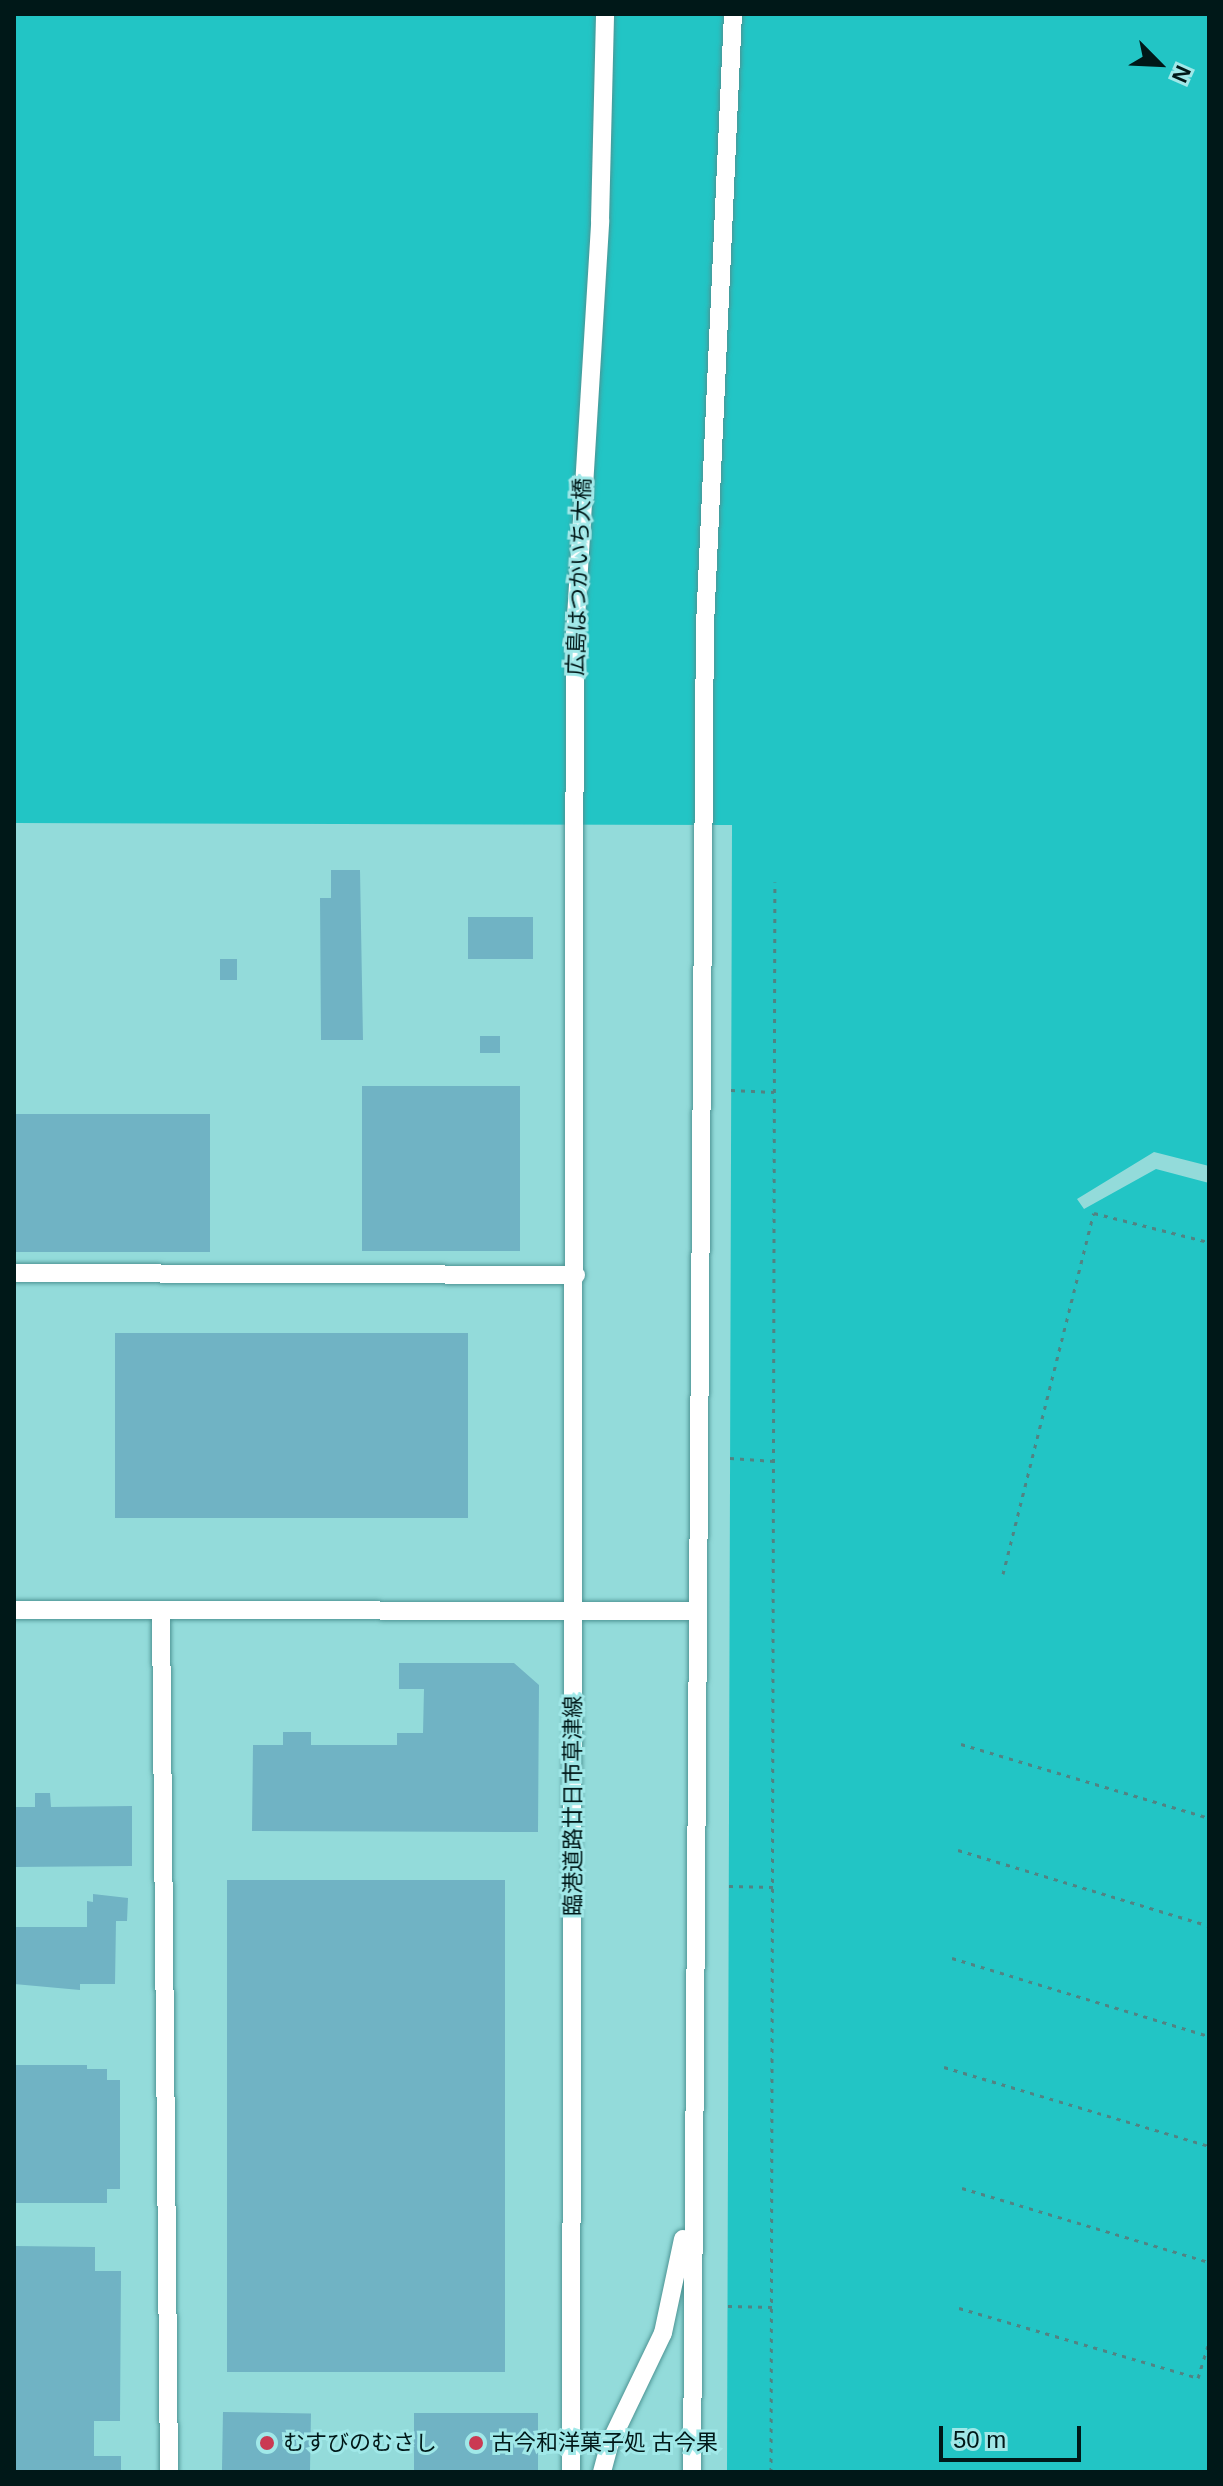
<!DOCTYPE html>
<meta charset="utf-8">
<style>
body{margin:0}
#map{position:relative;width:1223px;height:2486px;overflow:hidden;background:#93dbda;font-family:Helvetica,"Noto Sans JP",sans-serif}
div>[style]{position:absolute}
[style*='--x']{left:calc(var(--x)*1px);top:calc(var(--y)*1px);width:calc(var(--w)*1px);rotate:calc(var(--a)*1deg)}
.water>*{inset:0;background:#22c5c5}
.building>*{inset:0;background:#70b3c4;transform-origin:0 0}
.path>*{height:3px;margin-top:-1.5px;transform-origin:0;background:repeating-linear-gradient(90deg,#518383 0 4px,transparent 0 10px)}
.roads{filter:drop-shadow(0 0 2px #4d9494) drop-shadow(0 0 2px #4d9494)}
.tertiary>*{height:18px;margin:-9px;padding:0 9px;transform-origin:9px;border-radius:9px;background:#fff}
.dots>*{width:22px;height:22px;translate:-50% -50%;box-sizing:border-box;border:4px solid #a0e8e8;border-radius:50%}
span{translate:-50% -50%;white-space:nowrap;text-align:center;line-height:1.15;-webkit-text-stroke:6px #a0e8e8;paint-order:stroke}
.street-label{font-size:22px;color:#001818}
.poi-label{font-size:22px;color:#001818}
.left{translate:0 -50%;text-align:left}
.frame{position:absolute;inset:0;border:16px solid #001818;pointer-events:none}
.north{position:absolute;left:1119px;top:24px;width:80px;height:80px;-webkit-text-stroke:6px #a0e8e8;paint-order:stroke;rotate:114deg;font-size:22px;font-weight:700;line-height:32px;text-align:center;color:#001818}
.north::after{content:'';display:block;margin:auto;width:28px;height:36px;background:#001818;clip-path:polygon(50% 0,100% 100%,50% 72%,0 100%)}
.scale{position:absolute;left:939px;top:2426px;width:142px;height:36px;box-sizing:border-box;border:4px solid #001818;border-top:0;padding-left:10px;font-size:24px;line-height:28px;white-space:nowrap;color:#001818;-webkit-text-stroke:6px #a0e8e8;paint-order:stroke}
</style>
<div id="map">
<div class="water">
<div style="clip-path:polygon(14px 14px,1209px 14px,1209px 1166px,1154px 1152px,1077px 1199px,1084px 1209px,1156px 1169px,1209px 1183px,1209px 2472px,727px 2472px,732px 825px,14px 823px)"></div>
</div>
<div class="building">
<div style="clip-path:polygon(331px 870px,360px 870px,363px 1040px,321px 1040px,320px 898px,331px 898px)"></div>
<div style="left:468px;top:917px;width:65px;height:42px"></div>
<div style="left:220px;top:959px;width:17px;height:21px"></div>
<div style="left:480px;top:1036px;width:20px;height:17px"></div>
<div style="left:520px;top:1086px;width:165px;height:158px;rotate:90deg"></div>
<div style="left:14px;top:1114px;width:196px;height:138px"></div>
<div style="left:115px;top:1333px;width:353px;height:185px"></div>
<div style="clip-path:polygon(399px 1663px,514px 1663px,539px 1685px,538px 1832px,252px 1831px,253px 1745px,283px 1745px,283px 1732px,311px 1732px,311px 1745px,397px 1745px,397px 1733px,423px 1733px,424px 1689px,399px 1689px)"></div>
<div style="clip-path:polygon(35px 1793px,50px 1793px,51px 1807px,132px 1806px,132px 1866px,14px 1867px,14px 1807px,35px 1807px)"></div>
<div style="left:227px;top:1880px;width:278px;height:492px"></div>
<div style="clip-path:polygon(93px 1894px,128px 1898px,127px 1921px,116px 1921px,115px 1984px,80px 1984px,80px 1990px,14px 1984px,14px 1927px,87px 1927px,87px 1901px,93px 1902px)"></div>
<div style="clip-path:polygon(14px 2065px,87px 2065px,87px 2069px,107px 2069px,107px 2080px,120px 2080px,120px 2189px,107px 2189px,107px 2203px,14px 2203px)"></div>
<div style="clip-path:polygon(14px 2246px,95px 2247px,95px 2271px,121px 2271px,120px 2421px,94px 2421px,94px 2456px,121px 2456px,121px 2472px,14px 2472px)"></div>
<div style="left:223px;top:2412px;width:88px;height:60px;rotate:1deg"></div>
<div style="left:414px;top:2413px;width:124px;height:59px"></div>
</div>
<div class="path">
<div style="--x:731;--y:1090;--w:43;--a:2.7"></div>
<div style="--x:730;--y:1458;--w:44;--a:3.9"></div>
<div style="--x:1003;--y:1574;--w:372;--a:-75.9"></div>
<div style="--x:1094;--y:1213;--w:119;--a:14.2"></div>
<div style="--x:961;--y:1744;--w:259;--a:16.6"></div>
<div style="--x:958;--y:1850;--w:262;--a:16.8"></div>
<div style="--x:729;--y:1886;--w:44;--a:1.3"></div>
<div style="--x:952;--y:1958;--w:269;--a:16.9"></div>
<div style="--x:944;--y:2067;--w:277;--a:16.6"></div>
<div style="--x:962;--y:2188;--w:258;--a:16.7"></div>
<div style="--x:728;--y:2306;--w:44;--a:1.3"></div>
<div style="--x:959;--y:2308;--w:249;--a:16.3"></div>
<div style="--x:1198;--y:2378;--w:38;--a:-73"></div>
<div style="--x:771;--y:2472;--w:1590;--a:-89.86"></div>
</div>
<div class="roads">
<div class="tertiary">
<div style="--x:14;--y:1273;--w:562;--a:0.2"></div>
<div style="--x:14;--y:1610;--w:683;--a:0.08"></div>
<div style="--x:161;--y:1610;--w:862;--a:89.47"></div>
<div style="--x:571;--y:2472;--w:1838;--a:-89.88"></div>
<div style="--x:575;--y:634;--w:414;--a:-86.5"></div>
<div style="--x:600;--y:221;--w:207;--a:-88.6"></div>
<div style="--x:602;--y:2472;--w:30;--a:-75"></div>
<div style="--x:610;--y:2443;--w:122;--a:-64.3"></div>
<div style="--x:663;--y:2333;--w:96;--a:-78"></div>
<div style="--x:692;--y:2472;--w:1847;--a:-89.6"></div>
<div style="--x:705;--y:625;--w:612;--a:-87.38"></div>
</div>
</div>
<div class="dots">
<div style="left:267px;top:2443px;background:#ca3a53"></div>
<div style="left:476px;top:2443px;background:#ca3a53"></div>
</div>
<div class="street-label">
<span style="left:579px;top:577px;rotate:-88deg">広島はつかいち大橋</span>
<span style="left:573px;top:1806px;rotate:-90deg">臨港道路廿日市草津線</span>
</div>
<div class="poi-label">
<span class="left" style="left:283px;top:2443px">むすびのむさし</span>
<span class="left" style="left:492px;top:2443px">古今和洋菓子処 古今果</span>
</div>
<div class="frame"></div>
<div class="north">N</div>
<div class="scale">50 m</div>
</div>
